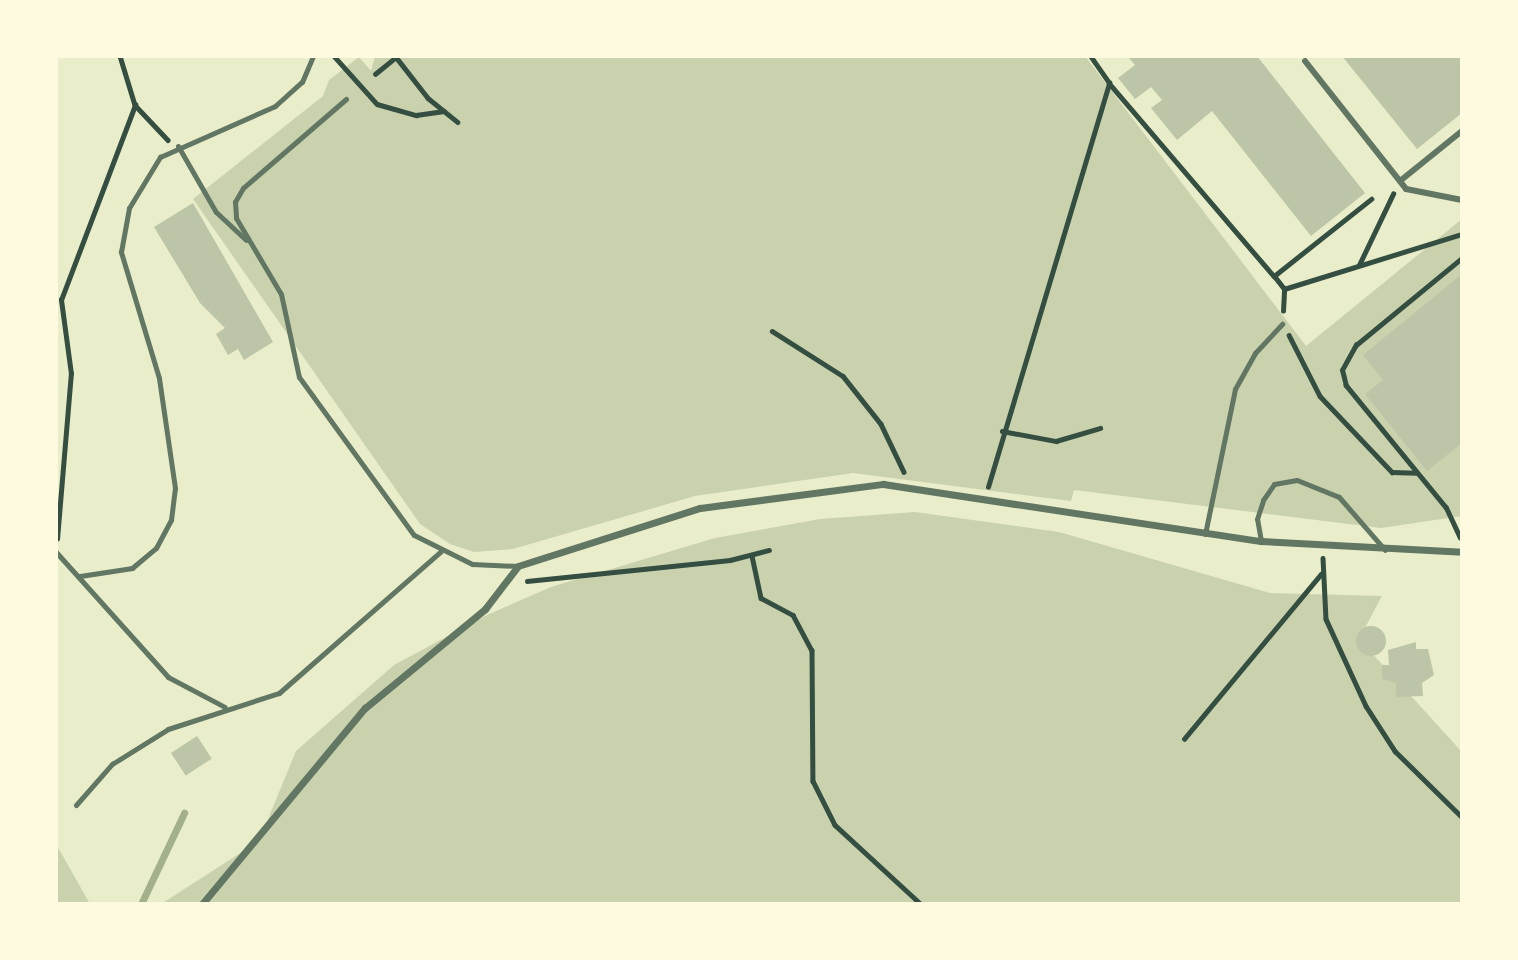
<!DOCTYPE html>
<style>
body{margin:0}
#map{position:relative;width:1518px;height:960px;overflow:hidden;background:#e9edc9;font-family:"Archivo Narrow",sans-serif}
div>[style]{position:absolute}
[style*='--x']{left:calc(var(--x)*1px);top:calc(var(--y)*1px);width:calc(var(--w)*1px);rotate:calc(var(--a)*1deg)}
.green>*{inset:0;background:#cad2ad}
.stream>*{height:7px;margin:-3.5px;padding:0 3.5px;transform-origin:3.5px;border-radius:3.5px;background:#a3b18a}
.building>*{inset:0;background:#bcc5a7;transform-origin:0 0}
.round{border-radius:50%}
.path>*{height:4.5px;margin:-2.25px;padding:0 2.25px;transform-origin:2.25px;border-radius:2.25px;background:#344e41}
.service>*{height:5px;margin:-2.5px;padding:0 2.5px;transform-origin:2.5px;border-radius:2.5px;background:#617663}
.pedestrian>*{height:6px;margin:-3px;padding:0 3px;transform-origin:3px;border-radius:3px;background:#617663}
.minor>*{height:7px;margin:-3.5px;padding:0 3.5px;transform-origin:3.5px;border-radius:3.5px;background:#617663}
span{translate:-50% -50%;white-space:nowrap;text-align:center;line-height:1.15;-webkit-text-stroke:5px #fefae0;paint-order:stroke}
.frame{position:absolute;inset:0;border:58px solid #fefae0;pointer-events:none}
</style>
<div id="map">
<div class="green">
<div style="clip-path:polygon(375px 56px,1085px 56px,1306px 346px,1462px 219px,1462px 516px,1381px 528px,1074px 490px,1071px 501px,853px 473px,695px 496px,513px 549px,474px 552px,450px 544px,420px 524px,193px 199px,323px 96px,329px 80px,359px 57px,371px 71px)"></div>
<div style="clip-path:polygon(915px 512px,1059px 532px,1270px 593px,1382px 596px,1359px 639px,1462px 752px,1462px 904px,161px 904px,259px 841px,296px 751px,394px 665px,487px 615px,551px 587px,715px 538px,820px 519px)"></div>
<div style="clip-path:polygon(56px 844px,90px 904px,56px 904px)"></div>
</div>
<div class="stream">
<div style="--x:141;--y:904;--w:101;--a:-64.7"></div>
</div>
<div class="building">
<div style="clip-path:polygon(1127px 56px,1257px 56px,1365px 193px,1311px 236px,1212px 111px,1177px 140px,1151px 108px,1162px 100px,1151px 87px,1135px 99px,1118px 78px,1135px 65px)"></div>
<div style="clip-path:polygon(1342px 56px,1462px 56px,1462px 113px,1417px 149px)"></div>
<div style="clip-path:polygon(193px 203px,273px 342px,244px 360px,238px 349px,228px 355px,216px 334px,225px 328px,200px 303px,154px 227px)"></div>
<div style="clip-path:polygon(1462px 274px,1462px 443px,1427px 471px,1365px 394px,1383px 380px,1363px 355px)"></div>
<div class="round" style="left:1356px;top:626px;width:30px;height:30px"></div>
<div style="clip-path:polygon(1416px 642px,1416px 649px,1428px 649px,1434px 675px,1422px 683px,1423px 696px,1396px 697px,1396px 683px,1382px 679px,1382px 665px,1389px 665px,1388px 650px)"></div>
<div style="left:197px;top:736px;width:27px;height:31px;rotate:57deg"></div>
</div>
<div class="path">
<div style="--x:120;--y:56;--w:51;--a:73"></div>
<div style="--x:135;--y:105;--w:48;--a:46.7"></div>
<div style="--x:334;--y:56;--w:64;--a:48.1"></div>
<div style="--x:377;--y:104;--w:41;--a:15.8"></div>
<div style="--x:416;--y:115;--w:28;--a:-8"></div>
<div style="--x:396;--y:57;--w:52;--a:52"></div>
<div style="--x:428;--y:98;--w:38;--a:39"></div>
<div style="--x:375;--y:74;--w:27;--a:-39"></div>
<div style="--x:1109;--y:83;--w:254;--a:49.5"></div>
<div style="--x:1359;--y:265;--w:79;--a:-64.4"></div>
<div style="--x:1284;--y:289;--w:16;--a:-128"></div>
<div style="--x:1274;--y:276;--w:124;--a:-38.4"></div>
<div style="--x:1283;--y:311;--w:22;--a:-87"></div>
<div style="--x:1284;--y:289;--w:186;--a:-17.2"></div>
<div style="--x:772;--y:331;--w:84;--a:32.4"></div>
<div style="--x:843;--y:376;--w:61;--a:51.6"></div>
<div style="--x:881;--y:424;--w:53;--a:64.4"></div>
<div style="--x:1289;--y:335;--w:68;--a:63.1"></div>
<div style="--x:1320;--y:396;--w:105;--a:46.5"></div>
<div style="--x:1392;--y:472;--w:24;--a:2"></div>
<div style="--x:1002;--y:431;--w:55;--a:10.5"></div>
<div style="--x:1056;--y:441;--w:46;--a:-16.5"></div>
<div style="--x:988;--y:487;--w:422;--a:-73.3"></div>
<div style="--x:1109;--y:83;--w:33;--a:-125"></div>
<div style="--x:1460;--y:538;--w:33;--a:-115"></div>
<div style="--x:1446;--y:508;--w:158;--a:-129.3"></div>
<div style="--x:1346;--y:386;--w:16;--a:-104"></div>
<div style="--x:1342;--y:370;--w:29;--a:-61"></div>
<div style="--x:1356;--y:345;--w:137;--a:-39.4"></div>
<div style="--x:57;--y:539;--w:166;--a:-85.2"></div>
<div style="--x:71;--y:374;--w:75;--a:-97.7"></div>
<div style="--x:61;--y:300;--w:209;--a:-69.2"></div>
<div style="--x:752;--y:556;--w:43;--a:77.9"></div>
<div style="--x:761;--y:598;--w:36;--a:28"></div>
<div style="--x:793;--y:615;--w:40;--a:62"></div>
<div style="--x:812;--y:650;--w:131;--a:89.6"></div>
<div style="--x:813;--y:781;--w:49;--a:63.4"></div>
<div style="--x:835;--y:825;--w:117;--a:42.6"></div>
<div style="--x:1323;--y:558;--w:61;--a:87.2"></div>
<div style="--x:1326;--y:619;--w:96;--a:65.3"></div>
<div style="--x:1366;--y:706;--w:54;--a:57.2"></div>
<div style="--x:1395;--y:751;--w:94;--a:44.6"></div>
<div style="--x:527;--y:581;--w:204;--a:-5.9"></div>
<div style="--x:730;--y:560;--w:40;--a:-14.4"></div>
<div style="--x:1184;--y:739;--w:214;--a:-50.3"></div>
</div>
<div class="service">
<div style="--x:346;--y:99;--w:136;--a:139.2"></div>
<div style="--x:243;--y:188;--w:16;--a:120"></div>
<div style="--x:235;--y:202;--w:16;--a:86"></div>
<div style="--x:236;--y:218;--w:88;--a:59.4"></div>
<div style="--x:281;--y:294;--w:85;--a:77.8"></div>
<div style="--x:299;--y:377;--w:195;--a:54"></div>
<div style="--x:414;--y:535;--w:65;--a:26.6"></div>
<div style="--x:472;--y:564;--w:46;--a:2.5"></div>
<div style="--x:178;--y:146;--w:76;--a:60.1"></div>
<div style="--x:216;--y:212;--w:41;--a:43"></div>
<div style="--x:1205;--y:534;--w:148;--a:-78.3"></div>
<div style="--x:1235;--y:389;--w:41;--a:-60.9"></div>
<div style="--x:1255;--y:353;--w:40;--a:-47"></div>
<div style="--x:1261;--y:541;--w:22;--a:-100"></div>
<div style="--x:1257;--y:519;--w:20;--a:-72"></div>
<div style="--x:1263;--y:500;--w:19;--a:-55"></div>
<div style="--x:1274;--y:484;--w:23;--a:-10"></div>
<div style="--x:1297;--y:480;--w:45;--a:22"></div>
<div style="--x:1339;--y:497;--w:70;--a:49"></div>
<div style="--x:56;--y:552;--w:168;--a:48.1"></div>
<div style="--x:168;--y:677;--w:64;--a:27.8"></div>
<div style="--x:80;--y:576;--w:53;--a:-8.7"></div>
<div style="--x:132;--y:568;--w:31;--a:-40"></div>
<div style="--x:156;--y:548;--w:32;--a:-62"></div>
<div style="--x:171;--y:520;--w:32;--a:-83"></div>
<div style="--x:175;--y:488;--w:111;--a:-98.3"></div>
<div style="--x:159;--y:378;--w:132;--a:-106.8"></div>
<div style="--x:121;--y:252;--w:45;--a:-79.7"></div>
<div style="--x:129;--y:208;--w:60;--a:-58.7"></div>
<div style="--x:160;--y:157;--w:126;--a:-23.9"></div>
<div style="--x:275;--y:106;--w:36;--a:-42"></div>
<div style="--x:302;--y:82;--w:28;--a:-67"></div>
<div style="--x:76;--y:805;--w:55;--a:-48.7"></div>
<div style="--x:112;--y:764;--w:66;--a:-32"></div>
<div style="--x:168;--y:729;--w:117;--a:-18"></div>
<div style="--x:279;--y:693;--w:215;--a:-41.2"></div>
</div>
<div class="pedestrian">
<div style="--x:1305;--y:61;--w:163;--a:51.7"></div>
<div style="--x:1406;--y:189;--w:57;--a:11.1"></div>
<div style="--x:1400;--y:181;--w:80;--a:-38.9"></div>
</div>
<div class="minor">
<div style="--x:202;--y:904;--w:255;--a:-50.3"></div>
<div style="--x:365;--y:708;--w:156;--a:-39.5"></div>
<div style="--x:485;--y:609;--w:54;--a:-52.5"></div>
<div style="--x:518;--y:566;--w:191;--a:-17.7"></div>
<div style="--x:700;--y:508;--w:185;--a:-7.5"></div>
<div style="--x:883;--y:484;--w:382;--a:8.6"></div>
<div style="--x:1261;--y:541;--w:201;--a:3.1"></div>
</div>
<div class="frame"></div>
</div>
